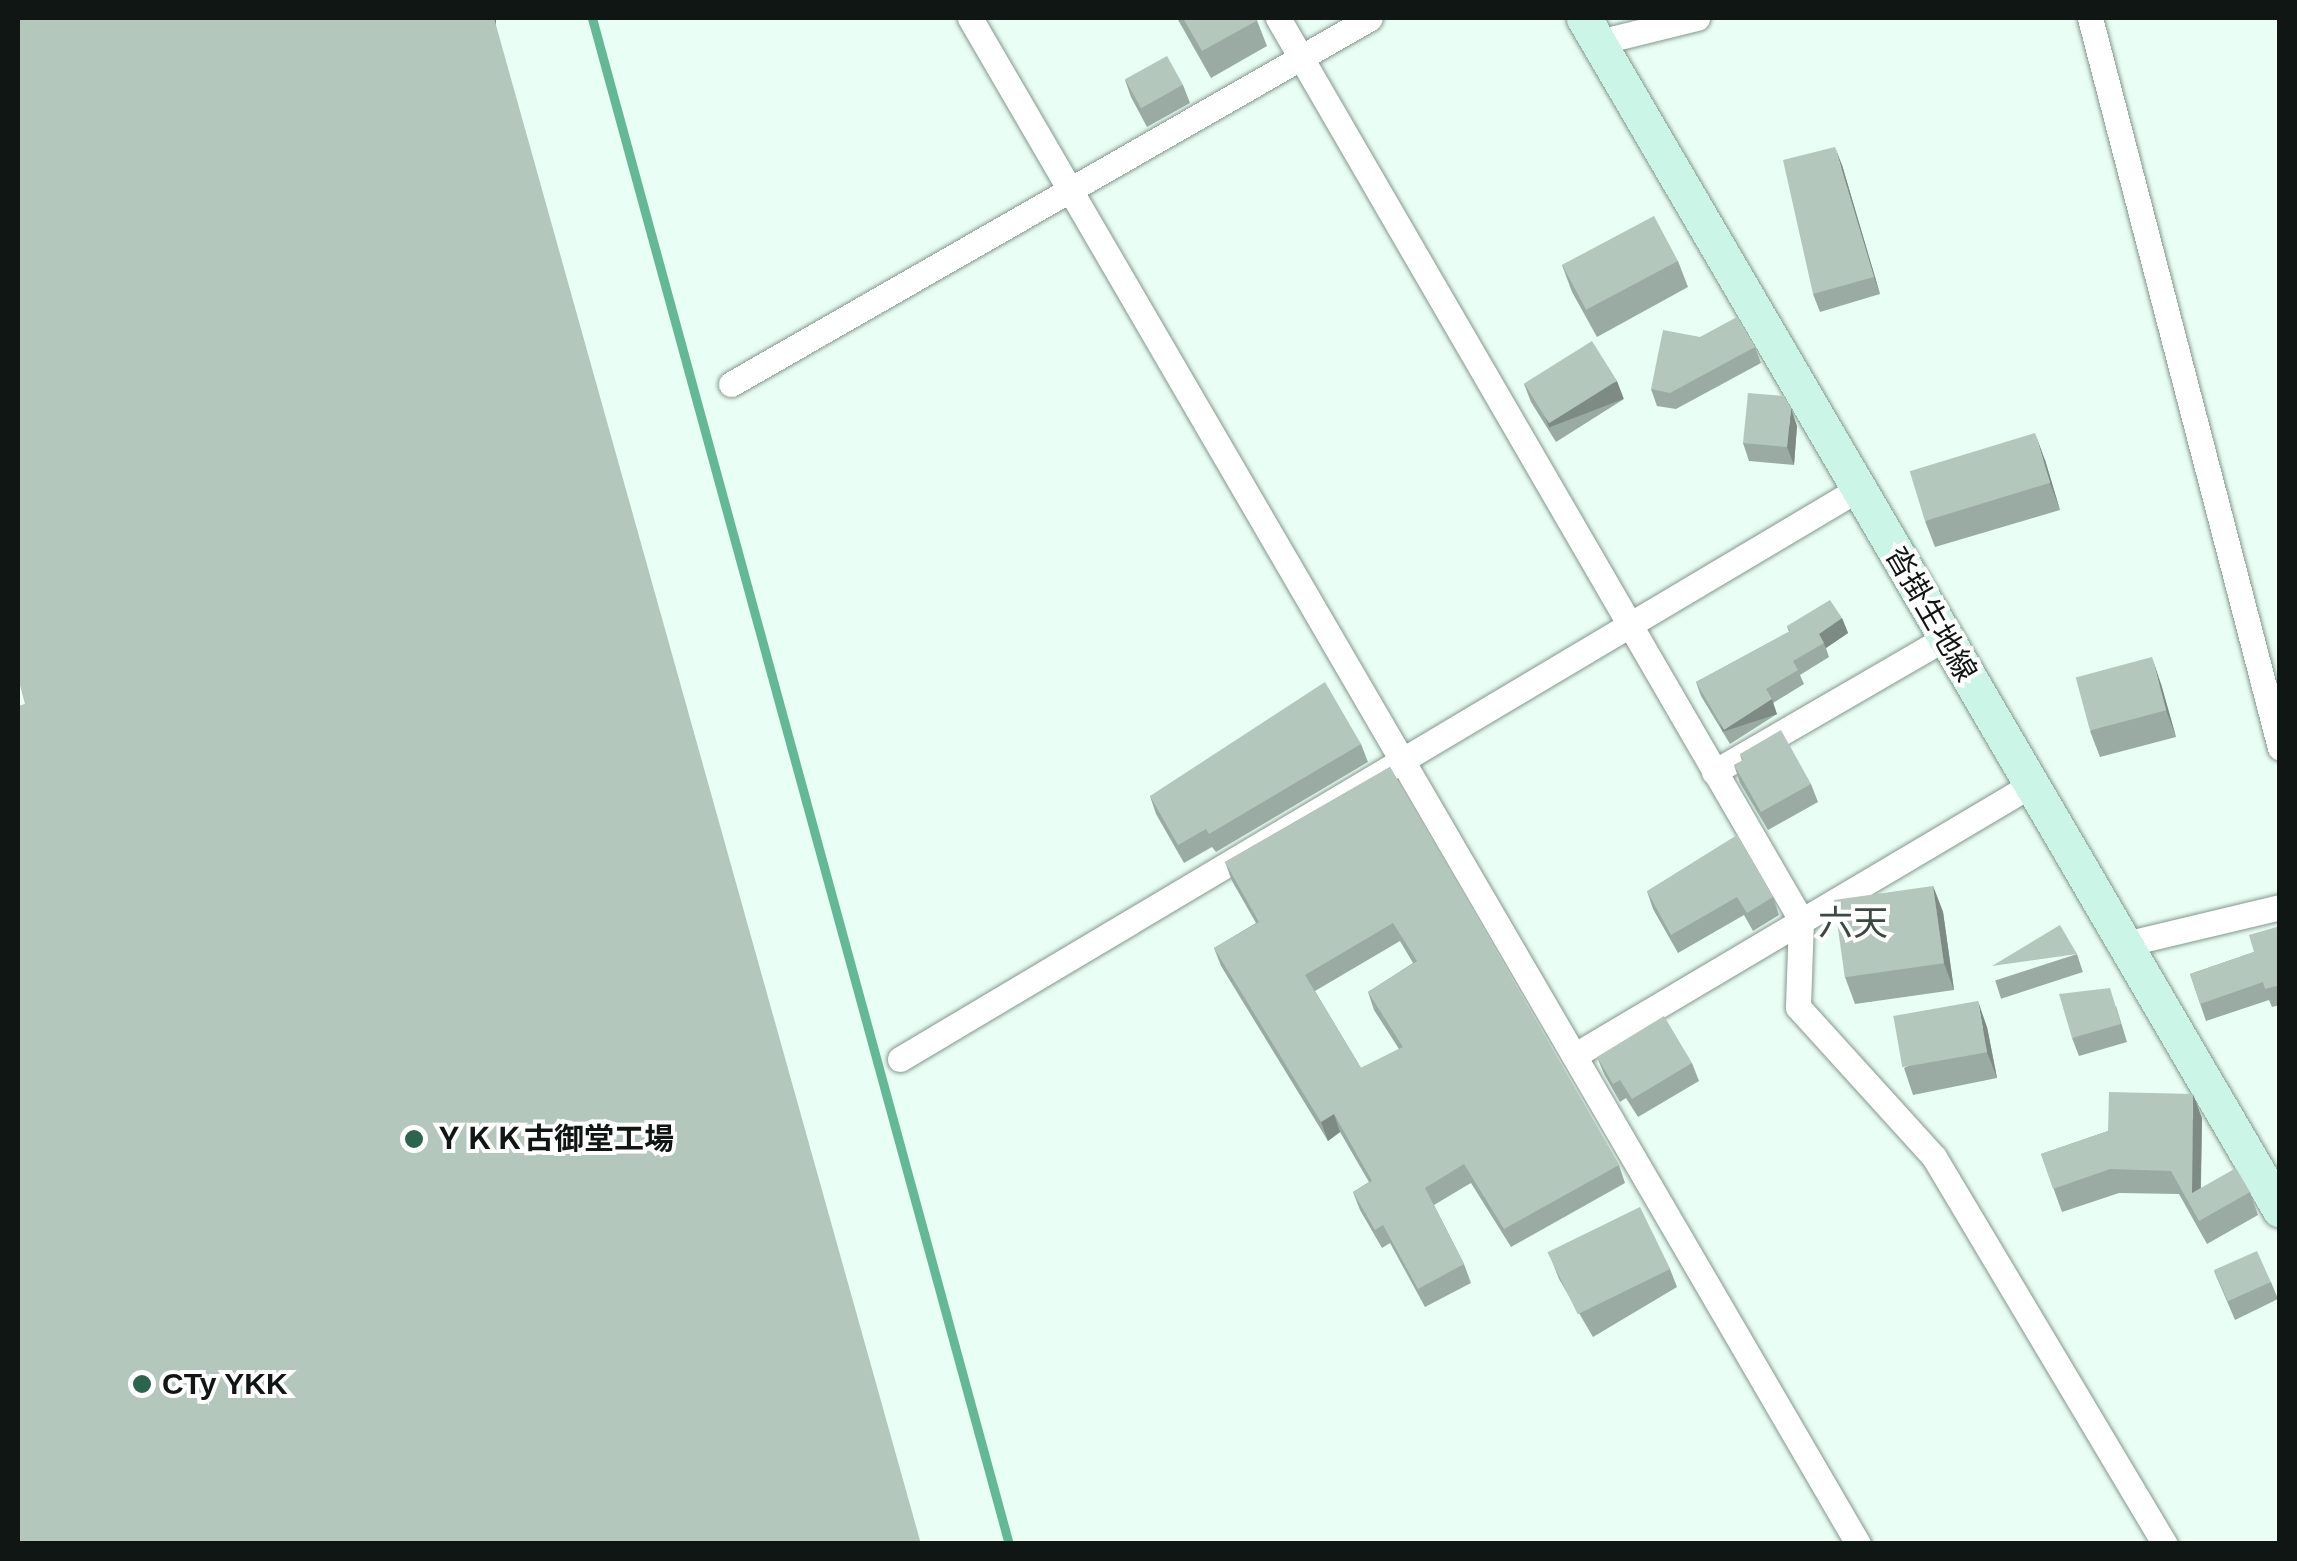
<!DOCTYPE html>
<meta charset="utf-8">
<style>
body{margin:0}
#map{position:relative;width:2297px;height:1561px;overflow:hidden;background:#e9fef4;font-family:Arial,"Noto Sans JP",sans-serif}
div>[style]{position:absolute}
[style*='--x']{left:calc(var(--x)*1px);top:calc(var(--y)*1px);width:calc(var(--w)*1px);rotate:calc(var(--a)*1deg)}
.stream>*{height:9px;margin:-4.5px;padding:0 4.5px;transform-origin:4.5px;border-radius:4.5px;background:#63b895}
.roads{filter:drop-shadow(0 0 2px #83978d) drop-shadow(0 0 2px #83978d)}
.street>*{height:25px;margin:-12.5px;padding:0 12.5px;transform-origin:12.5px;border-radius:12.5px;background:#fff}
.secondary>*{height:35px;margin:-17.5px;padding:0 17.5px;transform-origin:17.5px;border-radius:17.5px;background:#cbf5e6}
.wall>*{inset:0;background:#9aaba3;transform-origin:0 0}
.shaded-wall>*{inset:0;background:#7d8b84;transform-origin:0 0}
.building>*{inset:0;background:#b3c7bd;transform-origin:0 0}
.dots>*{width:28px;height:28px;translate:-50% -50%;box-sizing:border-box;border:5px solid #fff;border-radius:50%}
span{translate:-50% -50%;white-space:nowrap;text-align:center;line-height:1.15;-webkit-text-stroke:8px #fff;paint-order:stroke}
.street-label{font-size:30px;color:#0f1613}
.poi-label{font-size:30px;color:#0f1613;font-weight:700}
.left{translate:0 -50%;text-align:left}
.quarter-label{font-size:35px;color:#384a42}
.frame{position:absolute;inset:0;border:20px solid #0f1613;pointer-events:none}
</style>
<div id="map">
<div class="stream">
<div style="--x:592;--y:18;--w:1582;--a:74.72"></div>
</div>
<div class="roads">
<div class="street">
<div style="--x:970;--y:18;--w:1766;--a:59.8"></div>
<div style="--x:1278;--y:18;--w:1043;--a:59.89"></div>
<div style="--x:1801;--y:920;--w:87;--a:92"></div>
<div style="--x:1798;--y:1007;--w:202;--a:47.8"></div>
<div style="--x:1934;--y:1157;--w:451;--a:59.2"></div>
<div style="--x:2090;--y:18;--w:754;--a:75.41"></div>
<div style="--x:1599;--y:42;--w:101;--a:-13.8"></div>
<div style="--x:731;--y:384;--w:736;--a:-29.8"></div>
<div style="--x:1714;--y:772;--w:267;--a:-30.1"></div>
<div style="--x:2125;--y:944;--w:159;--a:-13.4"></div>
<div style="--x:1577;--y:1054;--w:528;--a:-30.65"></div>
<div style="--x:900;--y:1059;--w:1115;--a:-30.75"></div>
</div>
<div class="secondary">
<div style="--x:1584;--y:18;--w:1380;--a:59.72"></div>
</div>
</div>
<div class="wall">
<div style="clip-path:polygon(1177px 18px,1256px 18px,1267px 46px,1211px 78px)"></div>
<div style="clip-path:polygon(1125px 80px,1183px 85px,1190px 103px,1147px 127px,1131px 97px)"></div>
<div style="clip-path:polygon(1842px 165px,1880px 294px,1820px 312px,1813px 294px)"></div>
<div style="clip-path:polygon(1678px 261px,1688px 287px,1597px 337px,1572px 292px,1562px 265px)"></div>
<div style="clip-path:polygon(1755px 347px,1761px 363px,1676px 409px,1657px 406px,1651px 389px)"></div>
<div style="clip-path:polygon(1524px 384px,1624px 399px,1556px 442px,1531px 402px)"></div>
<div style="clip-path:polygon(1797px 426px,1794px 465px,1749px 461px,1743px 443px)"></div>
<div style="clip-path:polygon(2045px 460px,2060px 510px,1935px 547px,1925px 521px)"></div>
<div style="clip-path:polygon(1842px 618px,1848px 633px,1826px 648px,1829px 657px,1800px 675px,1804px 684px,1773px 703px,1777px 714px,1730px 744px,1701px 696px,1696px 682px,1789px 632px,1787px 626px)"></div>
<div style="clip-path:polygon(2161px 684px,2176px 737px,2100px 757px,2090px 731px)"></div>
<div style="clip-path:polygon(1361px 744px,1368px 762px,1216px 852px,1212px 847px,1184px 863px,1156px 814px,1150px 796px)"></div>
<div style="clip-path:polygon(1740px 754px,1811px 784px,1818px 802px,1768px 830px,1740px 783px,1734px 765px,1742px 761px)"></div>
<div style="clip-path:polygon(evenodd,1390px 767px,1619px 1165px,1625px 1183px,1511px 1247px,1471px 1183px,1434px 1205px,1464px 1264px,1471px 1283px,1425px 1307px,1390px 1243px,1382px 1248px,1360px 1210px,1353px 1192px,1369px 1182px,1340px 1132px,1328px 1141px,1221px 966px,1214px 948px,1256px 923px,1232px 881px,1225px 862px,1390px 767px,1400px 941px,1413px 963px,1368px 992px,1374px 1010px,1399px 1049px,1361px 1068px,1315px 991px,1400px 941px)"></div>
<div style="clip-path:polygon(1933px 886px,1943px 912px,1954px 990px,1855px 1004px,1845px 977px)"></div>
<div style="clip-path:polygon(1647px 891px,1773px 897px,1779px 915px,1753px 931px,1744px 915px,1678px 953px,1653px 909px)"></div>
<div style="clip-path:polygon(2280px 926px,2280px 1005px,2272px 1007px,2269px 1000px,2206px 1021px,2190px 974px,2254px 952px)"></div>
<div style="left:2077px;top:954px;width:19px;height:86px;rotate:72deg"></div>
<div style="clip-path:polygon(2116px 1006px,2127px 1042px,2079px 1056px,2072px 1038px)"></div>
<div style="clip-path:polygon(1987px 1027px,1997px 1078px,1913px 1095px,1904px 1068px)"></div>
<div style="clip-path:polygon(1597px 1057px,1692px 1063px,1699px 1081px,1638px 1117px,1626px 1098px,1620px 1102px,1604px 1074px)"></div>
<div style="clip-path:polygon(2202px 1118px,2201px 1188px,2250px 1192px,2258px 1215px,2207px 1244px,2179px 1194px,2119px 1193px,2062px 1212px,2041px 1154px,2108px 1131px)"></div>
<div style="clip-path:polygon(1552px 1261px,1670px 1269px,1677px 1287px,1593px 1337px,1559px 1279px)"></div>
<div style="clip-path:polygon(2214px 1271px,2271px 1282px,2278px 1299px,2235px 1320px)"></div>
</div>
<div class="shaded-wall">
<div style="left:494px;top:18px;width:2px;height:1585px"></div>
<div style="clip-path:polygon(1835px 147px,1842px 165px,1880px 294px,1874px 277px)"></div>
<div style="left:1617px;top:381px;width:19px;height:80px;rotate:69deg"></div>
<div style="clip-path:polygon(1791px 408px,1797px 426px,1794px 465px,1787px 447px)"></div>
<div style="clip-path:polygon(2035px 433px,2045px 460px,2060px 510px,2050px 483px)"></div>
<div style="clip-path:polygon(1842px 618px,1848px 633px,1826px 648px,1819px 634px)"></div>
<div style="clip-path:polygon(2152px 657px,2161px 684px,2176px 737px,2166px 710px)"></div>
<div style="left:1772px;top:699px;width:16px;height:57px;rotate:72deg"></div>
<div style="clip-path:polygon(1933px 886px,1943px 912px,1954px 990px,1944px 963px)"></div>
<div style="clip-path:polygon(1978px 1001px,1987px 1027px,1997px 1078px,1987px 1052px)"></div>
<div style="clip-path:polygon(2193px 1094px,2202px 1118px,2200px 1216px,2192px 1193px)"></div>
<div style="clip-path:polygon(1334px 1114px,1340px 1132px,1328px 1141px,1321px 1122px)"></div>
</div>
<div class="building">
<div style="clip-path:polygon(18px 18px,494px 18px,921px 1544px,18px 1544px,18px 706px,25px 704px,18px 678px)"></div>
<div style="clip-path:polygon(1183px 18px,1256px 18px,1258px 20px,1202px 51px)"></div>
<div style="left:1167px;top:56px;width:33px;height:48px;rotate:61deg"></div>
<div style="clip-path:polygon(1835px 147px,1874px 277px,1813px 294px,1783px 160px)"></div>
<div style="left:1654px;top:216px;width:51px;height:104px;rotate:62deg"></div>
<div style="clip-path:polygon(1737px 317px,1755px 347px,1670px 393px,1651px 389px,1663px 330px,1700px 337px)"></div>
<div style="left:1592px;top:341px;width:47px;height:80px;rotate:58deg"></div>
<div style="clip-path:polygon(1748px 393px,1784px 396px,1791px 408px,1787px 447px,1743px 443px)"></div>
<div style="left:2035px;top:433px;width:52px;height:131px;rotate:73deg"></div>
<div style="clip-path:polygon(1830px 600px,1842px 618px,1819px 634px,1824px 643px,1793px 661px,1798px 670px,1766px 689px,1772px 699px,1724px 730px,1696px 682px,1790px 631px,1787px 626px)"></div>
<div style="left:2152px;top:657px;width:55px;height:79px;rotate:75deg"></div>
<div style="clip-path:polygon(1325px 682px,1361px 744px,1209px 834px,1206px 829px,1178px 845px,1150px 796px)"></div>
<div style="clip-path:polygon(1781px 730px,1811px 784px,1761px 812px,1734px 765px,1743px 760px,1740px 754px)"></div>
<div style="clip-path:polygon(evenodd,1390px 767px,1619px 1165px,1504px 1229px,1464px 1164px,1425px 1188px,1464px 1264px,1418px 1289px,1383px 1225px,1375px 1230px,1353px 1192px,1372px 1181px,1334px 1114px,1321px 1122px,1214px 948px,1259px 922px,1225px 862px,1390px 767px,1393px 923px,1417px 961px,1368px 992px,1403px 1047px,1361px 1068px,1305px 975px,1393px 923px)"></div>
<div style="clip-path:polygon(1737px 835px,1773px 897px,1747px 913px,1737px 897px,1671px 935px,1647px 891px)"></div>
<div style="left:1933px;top:886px;width:78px;height:100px;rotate:82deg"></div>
<div style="clip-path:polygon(2060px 925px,2077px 954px,1992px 966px)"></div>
<div style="clip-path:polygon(2280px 926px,2280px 985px,2265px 989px,2263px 982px,2200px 1004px,2190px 974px,2254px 952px,2249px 935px)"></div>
<div style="clip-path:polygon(2110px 988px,2121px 1024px,2072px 1038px,2059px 994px)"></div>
<div style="left:1978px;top:1001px;width:52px;height:86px;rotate:80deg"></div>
<div style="clip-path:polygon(1664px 1016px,1692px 1063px,1632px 1099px,1620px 1080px,1613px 1084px,1597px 1057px)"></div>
<div style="clip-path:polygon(2109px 1092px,2193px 1094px,2192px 1193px,2236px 1168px,2250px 1192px,2199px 1221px,2171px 1171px,2110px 1169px,2053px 1189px,2041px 1154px,2108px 1131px)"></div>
<div style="left:1640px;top:1207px;width:69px;height:103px;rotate:64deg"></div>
<div style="left:2257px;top:1251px;width:34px;height:47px;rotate:66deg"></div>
</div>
<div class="dots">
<div style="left:414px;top:1139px;background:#2b654e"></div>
<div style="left:142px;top:1384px;background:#2b654e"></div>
</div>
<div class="street-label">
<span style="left:1931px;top:614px;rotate:60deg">沓掛生地線</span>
</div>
<div class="poi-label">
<span class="left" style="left:434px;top:1139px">ＹＫＫ古御堂工場</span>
<span class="left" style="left:162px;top:1384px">CTy YKK</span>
</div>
<div class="quarter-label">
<span style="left:1853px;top:923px">六天</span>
</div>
<div class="frame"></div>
</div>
